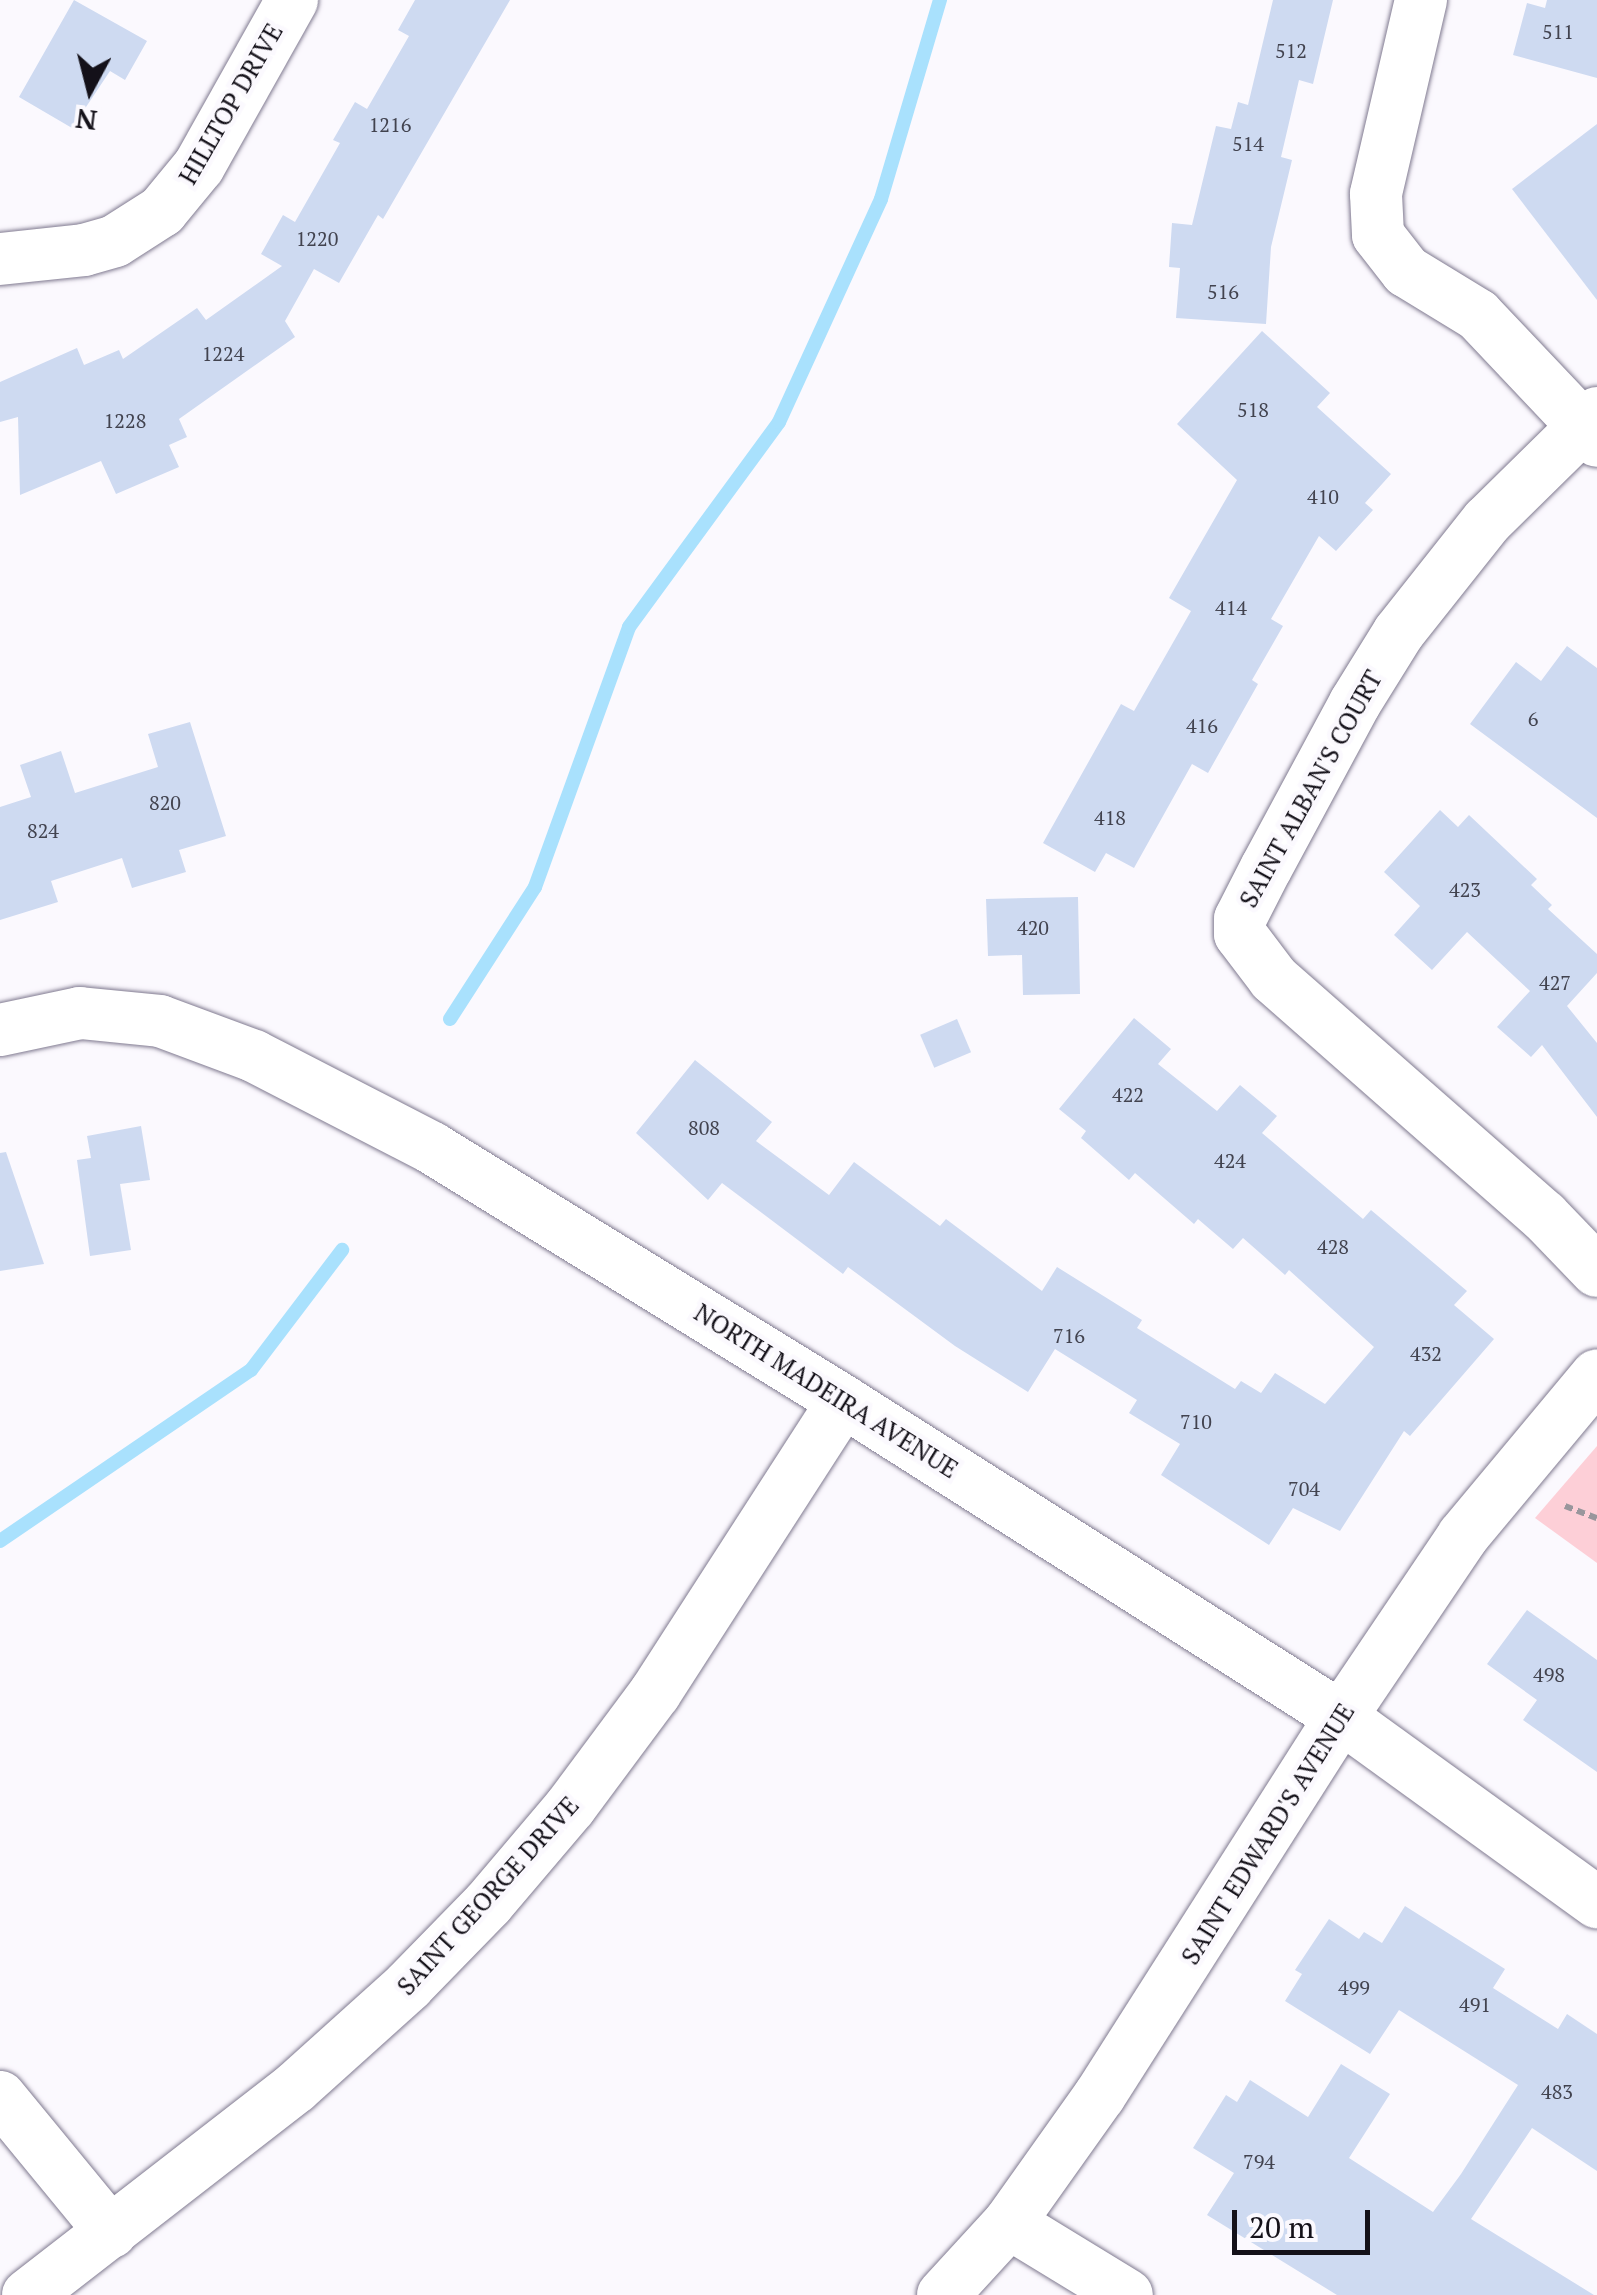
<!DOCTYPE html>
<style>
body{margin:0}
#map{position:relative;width:1597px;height:2295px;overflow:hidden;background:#fbf9fe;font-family:"PT Serif",serif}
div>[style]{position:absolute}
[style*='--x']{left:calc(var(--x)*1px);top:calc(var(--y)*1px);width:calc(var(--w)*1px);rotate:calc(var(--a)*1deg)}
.green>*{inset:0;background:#fdcfd7}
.stream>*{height:14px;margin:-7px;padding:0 7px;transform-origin:7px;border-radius:7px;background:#a9e1fd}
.building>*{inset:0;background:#cedaf1;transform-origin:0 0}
.path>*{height:6px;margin-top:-3px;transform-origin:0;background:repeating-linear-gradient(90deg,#99969c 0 8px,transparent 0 13px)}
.roads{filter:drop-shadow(0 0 2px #807a90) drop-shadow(0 0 2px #807a90)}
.minor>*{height:52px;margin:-26px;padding:0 26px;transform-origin:26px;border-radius:26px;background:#fff}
span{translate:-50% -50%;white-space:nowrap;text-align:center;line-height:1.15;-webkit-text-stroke:9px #fbf9fe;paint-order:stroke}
.number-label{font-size:20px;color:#42434f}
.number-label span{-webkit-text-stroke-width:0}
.street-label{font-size:25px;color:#141119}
.north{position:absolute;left:40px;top:40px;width:100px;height:100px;-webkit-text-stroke:8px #fbf9fe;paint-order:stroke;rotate:187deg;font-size:28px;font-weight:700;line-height:40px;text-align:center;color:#141119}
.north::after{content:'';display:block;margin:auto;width:35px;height:45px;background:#141119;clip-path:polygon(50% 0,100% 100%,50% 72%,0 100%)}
.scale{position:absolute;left:1232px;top:2210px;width:138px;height:45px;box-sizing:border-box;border:5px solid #141119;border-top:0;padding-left:12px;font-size:30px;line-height:35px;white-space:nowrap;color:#141119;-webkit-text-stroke:8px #fbf9fe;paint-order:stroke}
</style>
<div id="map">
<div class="green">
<div style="clip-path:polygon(1597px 1446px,1597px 1563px,1535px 1518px)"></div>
</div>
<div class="stream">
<div style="--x:450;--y:1019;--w:157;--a:-57.2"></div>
<div style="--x:535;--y:887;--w:276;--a:-70.1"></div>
<div style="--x:629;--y:627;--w:254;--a:-53.8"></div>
<div style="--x:779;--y:422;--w:245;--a:-65.4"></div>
<div style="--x:881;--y:199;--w:208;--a:-73.5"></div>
<div style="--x:0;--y:1541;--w:304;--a:-34.3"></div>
<div style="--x:251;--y:1370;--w:151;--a:-52.8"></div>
</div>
<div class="building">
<div style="clip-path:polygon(74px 0,147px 41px,125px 80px,110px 71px,72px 128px,19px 97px)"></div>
<div style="clip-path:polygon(415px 0,510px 0,383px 219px,378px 215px,339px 283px,314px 269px,285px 321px,295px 337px,179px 419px,187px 437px,169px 445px,179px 467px,116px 494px,101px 461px,20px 495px,18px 417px,0 422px,0 382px,77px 348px,84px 365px,119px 350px,123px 359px,197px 308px,206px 320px,282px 266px,261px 254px,283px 215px,295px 222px,340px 143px,333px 140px,355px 102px,367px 109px,409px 36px,398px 30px)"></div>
<div style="clip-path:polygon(1273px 0,1333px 0,1313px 84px,1299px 80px,1281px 157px,1292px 160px,1271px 247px,1266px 324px,1176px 318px,1180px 268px,1169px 267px,1172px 223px,1192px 225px,1216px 126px,1231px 129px,1238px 102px,1248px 105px)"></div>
<div style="clip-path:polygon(1547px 0,1597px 0,1597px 78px,1513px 55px,1527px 3px,1545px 8px)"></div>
<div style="clip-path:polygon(1597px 124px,1597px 300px,1512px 189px)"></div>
<div style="clip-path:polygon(1262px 331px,1330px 393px,1317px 407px,1391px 474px,1365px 503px,1373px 510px,1336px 551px,1319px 536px,1271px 619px,1283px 626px,1252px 680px,1258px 684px,1208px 773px,1192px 764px,1134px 868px,1106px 853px,1095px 872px,1043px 843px,1121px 704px,1134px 711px,1191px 611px,1169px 598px,1237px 480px,1177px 424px)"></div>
<div style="clip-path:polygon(1567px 646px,1597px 668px,1597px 818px,1470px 724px,1516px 662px,1541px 681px)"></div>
<div style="clip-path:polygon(190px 722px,226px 836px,179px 850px,186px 872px,132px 888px,122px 858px,51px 881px,58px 902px,0 920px,0 807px,31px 797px,20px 765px,61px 751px,75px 793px,158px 767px,148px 734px)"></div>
<div style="clip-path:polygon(1440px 810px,1458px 827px,1469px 815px,1537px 879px,1531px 885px,1552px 905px,1548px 909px,1597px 954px,1597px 973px,1567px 1006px,1597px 1043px,1597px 1117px,1542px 1045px,1531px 1057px,1497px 1027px,1530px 991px,1467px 932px,1432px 970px,1394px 935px,1420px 906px,1384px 872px)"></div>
<div style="clip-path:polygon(1078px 897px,1080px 994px,1023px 995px,1022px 955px,988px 956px,986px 899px)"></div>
<div style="clip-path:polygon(1134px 1018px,1171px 1049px,1158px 1064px,1217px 1111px,1240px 1085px,1277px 1116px,1262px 1133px,1363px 1219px,1371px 1210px,1467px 1291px,1454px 1305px,1494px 1339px,1410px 1436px,1404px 1431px,1340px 1531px,1293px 1508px,1269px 1545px,1161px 1475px,1180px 1444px,1129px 1413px,1137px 1400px,1055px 1349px,1028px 1392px,955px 1346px,848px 1267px,843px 1274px,722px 1183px,708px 1200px,636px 1133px,695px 1060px,772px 1122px,756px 1141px,829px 1195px,854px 1162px,940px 1226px,946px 1219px,1042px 1291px,1057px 1267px,1142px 1320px,1137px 1328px,1235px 1389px,1241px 1381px,1261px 1393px,1275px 1373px,1325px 1404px,1374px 1347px,1289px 1270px,1285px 1275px,1243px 1238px,1233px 1249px,1198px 1219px,1194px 1224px,1135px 1173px,1129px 1180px,1081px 1138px,1086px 1131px,1059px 1109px)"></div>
<div style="left:957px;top:1019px;width:36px;height:40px;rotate:67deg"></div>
<div style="clip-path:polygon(141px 1126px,150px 1180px,120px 1184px,131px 1250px,90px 1256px,77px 1160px,91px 1158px,87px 1136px)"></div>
<div style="clip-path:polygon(6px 1152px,44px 1264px,0 1271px,0 1153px)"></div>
<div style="clip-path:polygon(1527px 1610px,1597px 1660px,1597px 1772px,1523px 1720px,1537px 1700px,1487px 1664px)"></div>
<div style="clip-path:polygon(1405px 1906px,1505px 1969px,1493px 1988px,1558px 2029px,1567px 2014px,1597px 2034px,1597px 2171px,1532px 2128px,1471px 2219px,1594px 2295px,1337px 2295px,1207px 2215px,1234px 2173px,1193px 2148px,1226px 2095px,1237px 2102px,1250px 2080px,1308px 2117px,1341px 2064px,1390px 2094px,1349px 2158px,1433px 2212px,1461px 2174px,1518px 2085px,1399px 2010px,1370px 2054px,1285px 2001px,1302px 1974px,1295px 1970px,1329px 1919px,1359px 1939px,1364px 1932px,1382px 1943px)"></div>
</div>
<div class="path">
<div style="--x:1565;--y:1506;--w:34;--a:21"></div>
</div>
<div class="roads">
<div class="minor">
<div style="--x:1421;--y:0;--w:199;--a:103.1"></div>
<div style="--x:1376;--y:194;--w:41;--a:87.2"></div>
<div style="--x:1378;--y:235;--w:46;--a:52.1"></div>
<div style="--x:1406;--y:271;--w:84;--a:31.4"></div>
<div style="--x:1478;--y:315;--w:173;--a:46.6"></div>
<div style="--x:0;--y:259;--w:84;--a:-6.1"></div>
<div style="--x:84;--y:250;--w:32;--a:-16"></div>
<div style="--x:115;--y:241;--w:56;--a:-32.6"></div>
<div style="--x:162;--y:211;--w:58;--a:-50.6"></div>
<div style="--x:199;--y:166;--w:190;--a:-60.7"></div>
<div style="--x:1597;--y:413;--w:154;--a:135.5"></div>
<div style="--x:1487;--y:521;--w:142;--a:128.4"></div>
<div style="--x:1399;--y:632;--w:84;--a:121.8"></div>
<div style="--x:1355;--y:703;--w:187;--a:118.3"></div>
<div style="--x:1266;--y:868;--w:57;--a:117"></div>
<div style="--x:1240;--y:919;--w:15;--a:90"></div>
<div style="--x:1240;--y:934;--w:56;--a:52.9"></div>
<div style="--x:1274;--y:979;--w:359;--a:41.3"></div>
<div style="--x:1544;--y:1216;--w:76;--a:46.1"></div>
<div style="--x:0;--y:1030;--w:82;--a:-12"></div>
<div style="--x:80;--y:1013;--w:80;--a:5.7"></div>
<div style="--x:160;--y:1021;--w:100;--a:20.4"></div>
<div style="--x:254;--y:1056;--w:200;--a:27.3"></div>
<div style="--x:432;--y:1148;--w:483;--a:31.6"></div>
<div style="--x:843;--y:1401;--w:590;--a:32.4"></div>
<div style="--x:1341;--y:1717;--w:316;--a:35.9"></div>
<div style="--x:0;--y:2097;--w:175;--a:50.6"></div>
<div style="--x:1009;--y:2223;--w:138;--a:31.4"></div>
<div style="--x:28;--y:2295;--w:339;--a:-37.8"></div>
<div style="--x:296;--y:2087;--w:151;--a:-42"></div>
<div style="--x:408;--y:1986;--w:115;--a:-45.7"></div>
<div style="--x:488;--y:1904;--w:128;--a:-49.7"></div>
<div style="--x:571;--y:1806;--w:141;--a:-53.4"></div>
<div style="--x:655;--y:1693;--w:347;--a:-57.2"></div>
<div style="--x:943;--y:2295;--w:98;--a:-47.5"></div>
<div style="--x:1009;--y:2223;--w:157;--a:-54.6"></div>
<div style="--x:1100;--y:2095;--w:448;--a:-57.5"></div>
<div style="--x:1341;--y:1717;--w:218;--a:-56"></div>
<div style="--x:1463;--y:1536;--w:209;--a:-50.2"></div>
</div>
</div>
<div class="number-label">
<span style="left:1558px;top:31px">511</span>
<span style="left:1291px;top:50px">512</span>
<span style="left:390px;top:124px">1216</span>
<span style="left:1248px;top:143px">514</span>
<span style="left:317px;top:238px">1220</span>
<span style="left:1223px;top:291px">516</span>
<span style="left:223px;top:353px">1224</span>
<span style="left:1253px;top:409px">518</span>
<span style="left:125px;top:420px">1228</span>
<span style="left:1323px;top:496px">410</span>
<span style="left:1231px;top:607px">414</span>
<span style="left:1533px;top:718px">6</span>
<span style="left:1202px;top:725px">416</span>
<span style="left:165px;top:802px">820</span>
<span style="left:1110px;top:817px">418</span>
<span style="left:43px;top:830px">824</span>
<span style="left:1465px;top:889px">423</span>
<span style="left:1033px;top:927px">420</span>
<span style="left:1555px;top:982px">427</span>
<span style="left:1128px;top:1094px">422</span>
<span style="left:704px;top:1127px">808</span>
<span style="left:1230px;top:1160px">424</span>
<span style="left:1333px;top:1246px">428</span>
<span style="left:1069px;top:1335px">716</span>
<span style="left:1426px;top:1353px">432</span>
<span style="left:1196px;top:1421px">710</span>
<span style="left:1304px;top:1488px">704</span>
<span style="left:1549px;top:1674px">498</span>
<span style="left:1354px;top:1987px">499</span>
<span style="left:1475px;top:2004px">491</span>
<span style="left:1557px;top:2091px">483</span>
<span style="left:1259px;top:2161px">794</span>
</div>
<div class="street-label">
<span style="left:231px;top:104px;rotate:-60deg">HILLTOP DRIVE</span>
<span style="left:1311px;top:789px;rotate:-61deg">SAINT ALBAN'S COURT</span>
<span style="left:826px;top:1391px;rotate:32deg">NORTH MADEIRA AVENUE</span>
<span style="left:1268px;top:1834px;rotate:-58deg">SAINT EDWARD'S AVENUE</span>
<span style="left:488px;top:1896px;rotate:-48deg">SAINT GEORGE DRIVE</span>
</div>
<div class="north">N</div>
<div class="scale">20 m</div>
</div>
